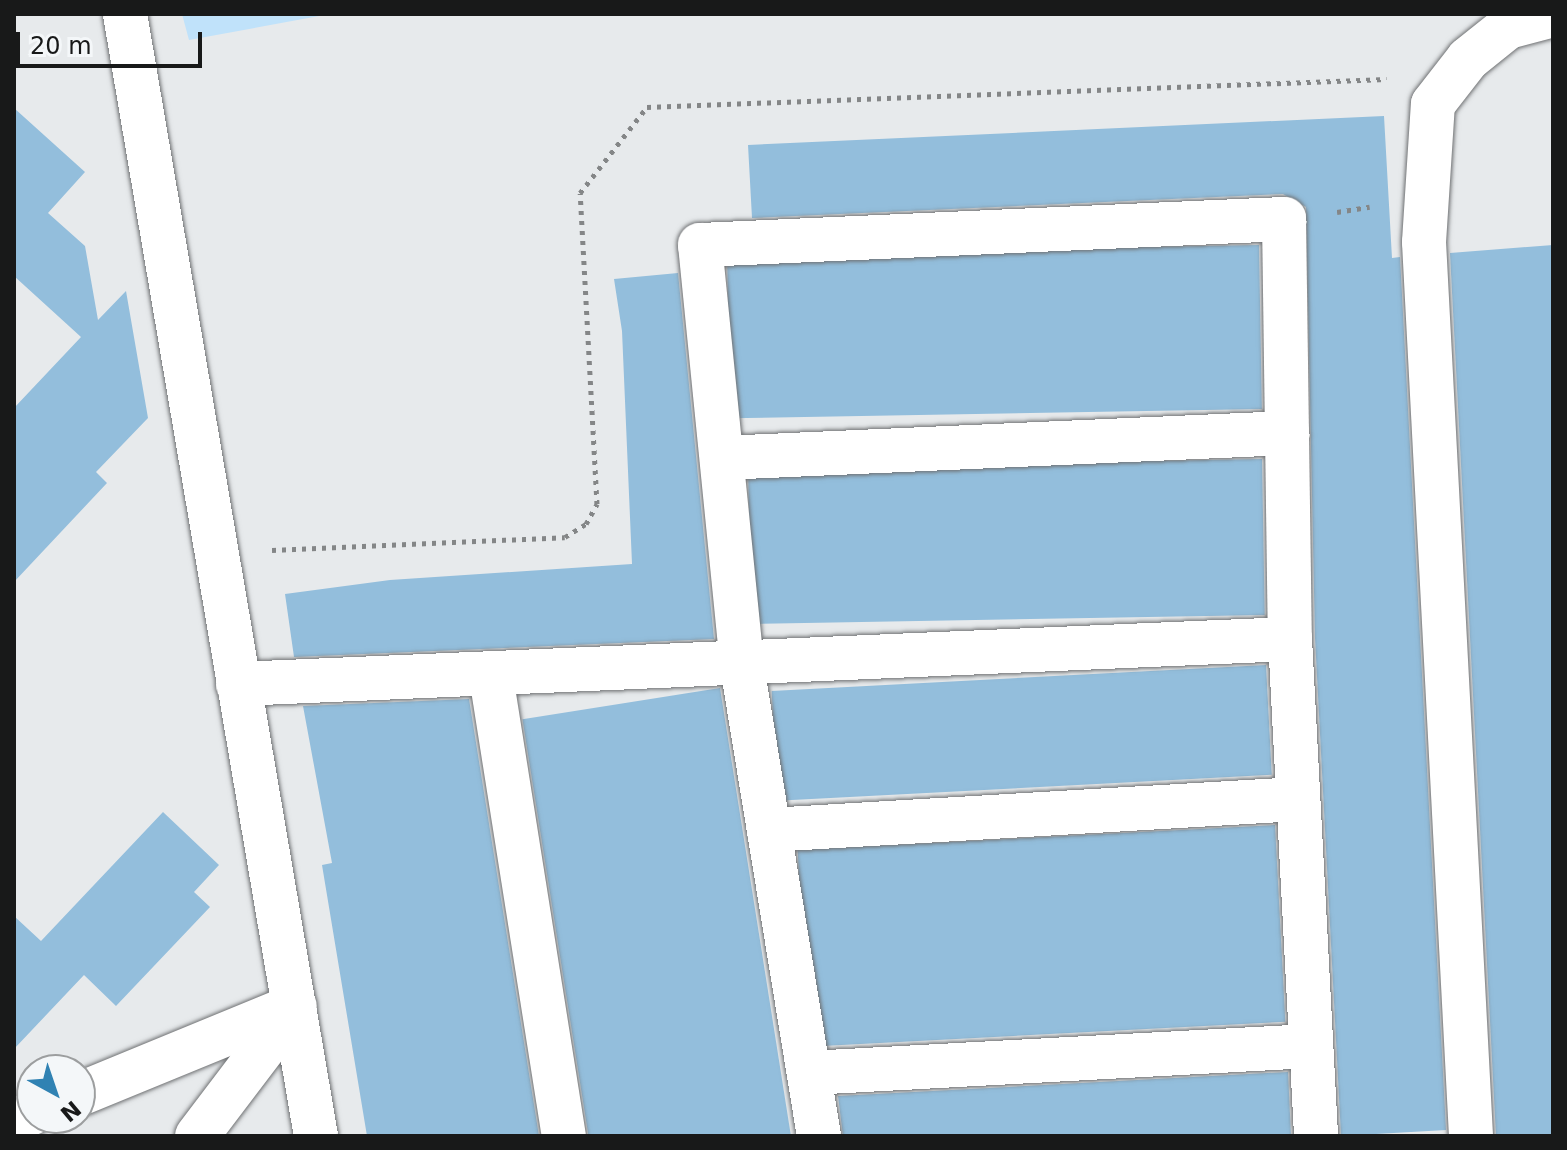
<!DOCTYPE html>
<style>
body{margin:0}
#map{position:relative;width:1567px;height:1150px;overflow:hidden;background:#e7eaec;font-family:"DejaVu Sans",sans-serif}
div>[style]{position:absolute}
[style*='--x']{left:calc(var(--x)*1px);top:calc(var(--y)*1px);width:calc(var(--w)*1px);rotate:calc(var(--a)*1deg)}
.green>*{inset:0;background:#c0e2fa}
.building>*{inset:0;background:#93bedc;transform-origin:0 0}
.path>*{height:5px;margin-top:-2.5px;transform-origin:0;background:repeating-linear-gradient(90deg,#848687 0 4px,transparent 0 10px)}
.roads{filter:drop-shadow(0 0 2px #6f7173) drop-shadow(0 0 2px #6f7173)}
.street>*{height:44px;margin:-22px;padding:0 22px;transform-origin:22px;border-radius:22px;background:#fff}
span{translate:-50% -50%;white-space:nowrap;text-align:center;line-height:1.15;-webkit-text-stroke:7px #f4f7f9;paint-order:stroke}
.frame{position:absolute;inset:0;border:16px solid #181919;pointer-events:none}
.north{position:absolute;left:16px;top:1054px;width:80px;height:80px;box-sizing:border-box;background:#f4f7f9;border:2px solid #9c9e9f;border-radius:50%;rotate:140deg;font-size:22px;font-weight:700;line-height:32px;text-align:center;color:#181919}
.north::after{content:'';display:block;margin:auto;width:28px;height:36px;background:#3082b3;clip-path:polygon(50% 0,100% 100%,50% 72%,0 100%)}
.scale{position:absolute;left:16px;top:32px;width:186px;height:36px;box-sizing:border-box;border:4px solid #181919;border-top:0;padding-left:10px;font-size:24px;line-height:28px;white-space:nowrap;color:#181919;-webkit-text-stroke:6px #f4f7f9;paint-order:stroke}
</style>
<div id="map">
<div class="green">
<div style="clip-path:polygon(182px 14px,330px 14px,189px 40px)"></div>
</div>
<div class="building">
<div style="clip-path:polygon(14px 108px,85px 172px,48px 213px,85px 246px,98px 320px,126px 291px,148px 418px,96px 472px,107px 483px,14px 582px,14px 408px,81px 337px,14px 276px)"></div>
<div style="clip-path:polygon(1384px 116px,1392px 258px,1400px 257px,1446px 1130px,1341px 1136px,1315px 638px,1306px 207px,1283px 194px,752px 218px,748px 145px)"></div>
<div style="left:1259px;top:245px;width:164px;height:532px;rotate:89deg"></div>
<div style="clip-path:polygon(1553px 245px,1553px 1136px,1496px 1136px,1450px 253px)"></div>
<div style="clip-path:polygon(678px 273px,714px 639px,294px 657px,285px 594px,390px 580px,632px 564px,622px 331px,614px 279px)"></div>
<div style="left:1262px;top:459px;width:156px;height:514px;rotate:89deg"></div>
<div style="left:1266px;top:665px;width:110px;height:495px;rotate:87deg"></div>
<div style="left:720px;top:688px;width:454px;height:200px;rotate:81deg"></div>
<div style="clip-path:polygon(469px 699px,539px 1136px,367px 1136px,322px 865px,332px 863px,303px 706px)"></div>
<div style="clip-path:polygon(163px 812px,219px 865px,194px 892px,210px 907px,116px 1006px,84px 975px,14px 1049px,14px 916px,41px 941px)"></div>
<div style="left:1275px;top:825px;width:197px;height:478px;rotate:87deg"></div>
<div style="clip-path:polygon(1288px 1072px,1291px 1136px,843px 1136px,838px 1096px)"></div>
</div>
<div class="path">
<div style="--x:1337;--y:212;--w:33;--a:-9"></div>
<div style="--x:272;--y:550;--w:293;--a:-2.5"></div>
<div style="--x:565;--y:537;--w:25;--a:-32"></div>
<div style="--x:586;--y:524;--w:23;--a:-61"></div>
<div style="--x:597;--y:504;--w:311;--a:-93.1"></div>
<div style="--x:580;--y:193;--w:109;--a:-52.1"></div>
<div style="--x:647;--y:107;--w:740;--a:-2.17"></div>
</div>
<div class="roads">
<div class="street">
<div style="--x:125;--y:14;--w:1138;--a:80.34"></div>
<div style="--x:722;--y:458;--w:566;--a:-2.53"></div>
<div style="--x:491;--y:676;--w:466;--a:81"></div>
<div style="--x:238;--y:684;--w:1053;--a:-2.45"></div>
<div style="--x:769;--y:830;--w:530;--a:-3.35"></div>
<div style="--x:809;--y:1073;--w:503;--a:-3.08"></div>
<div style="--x:80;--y:1094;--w:232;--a:-22.3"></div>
<div style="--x:14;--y:1121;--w:20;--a:-24"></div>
<div style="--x:197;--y:1136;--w:161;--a:-52.8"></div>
<div style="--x:819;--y:1136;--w:477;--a:-99.3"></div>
<div style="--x:742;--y:665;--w:422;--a:-95.7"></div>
<div style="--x:700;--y:245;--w:585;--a:-2.55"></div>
<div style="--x:1284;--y:219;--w:420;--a:89.2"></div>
<div style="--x:1290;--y:639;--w:498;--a:87"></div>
<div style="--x:1471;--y:1136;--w:895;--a:-93.01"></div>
<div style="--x:1424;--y:242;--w:138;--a:-86.3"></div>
<div style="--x:1433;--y:104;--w:57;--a:-52.1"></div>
<div style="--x:1468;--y:59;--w:51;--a:-38.7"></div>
<div style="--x:1508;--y:27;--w:47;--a:-14.9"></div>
</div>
</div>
<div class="frame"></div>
<div class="north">N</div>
<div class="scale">20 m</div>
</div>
